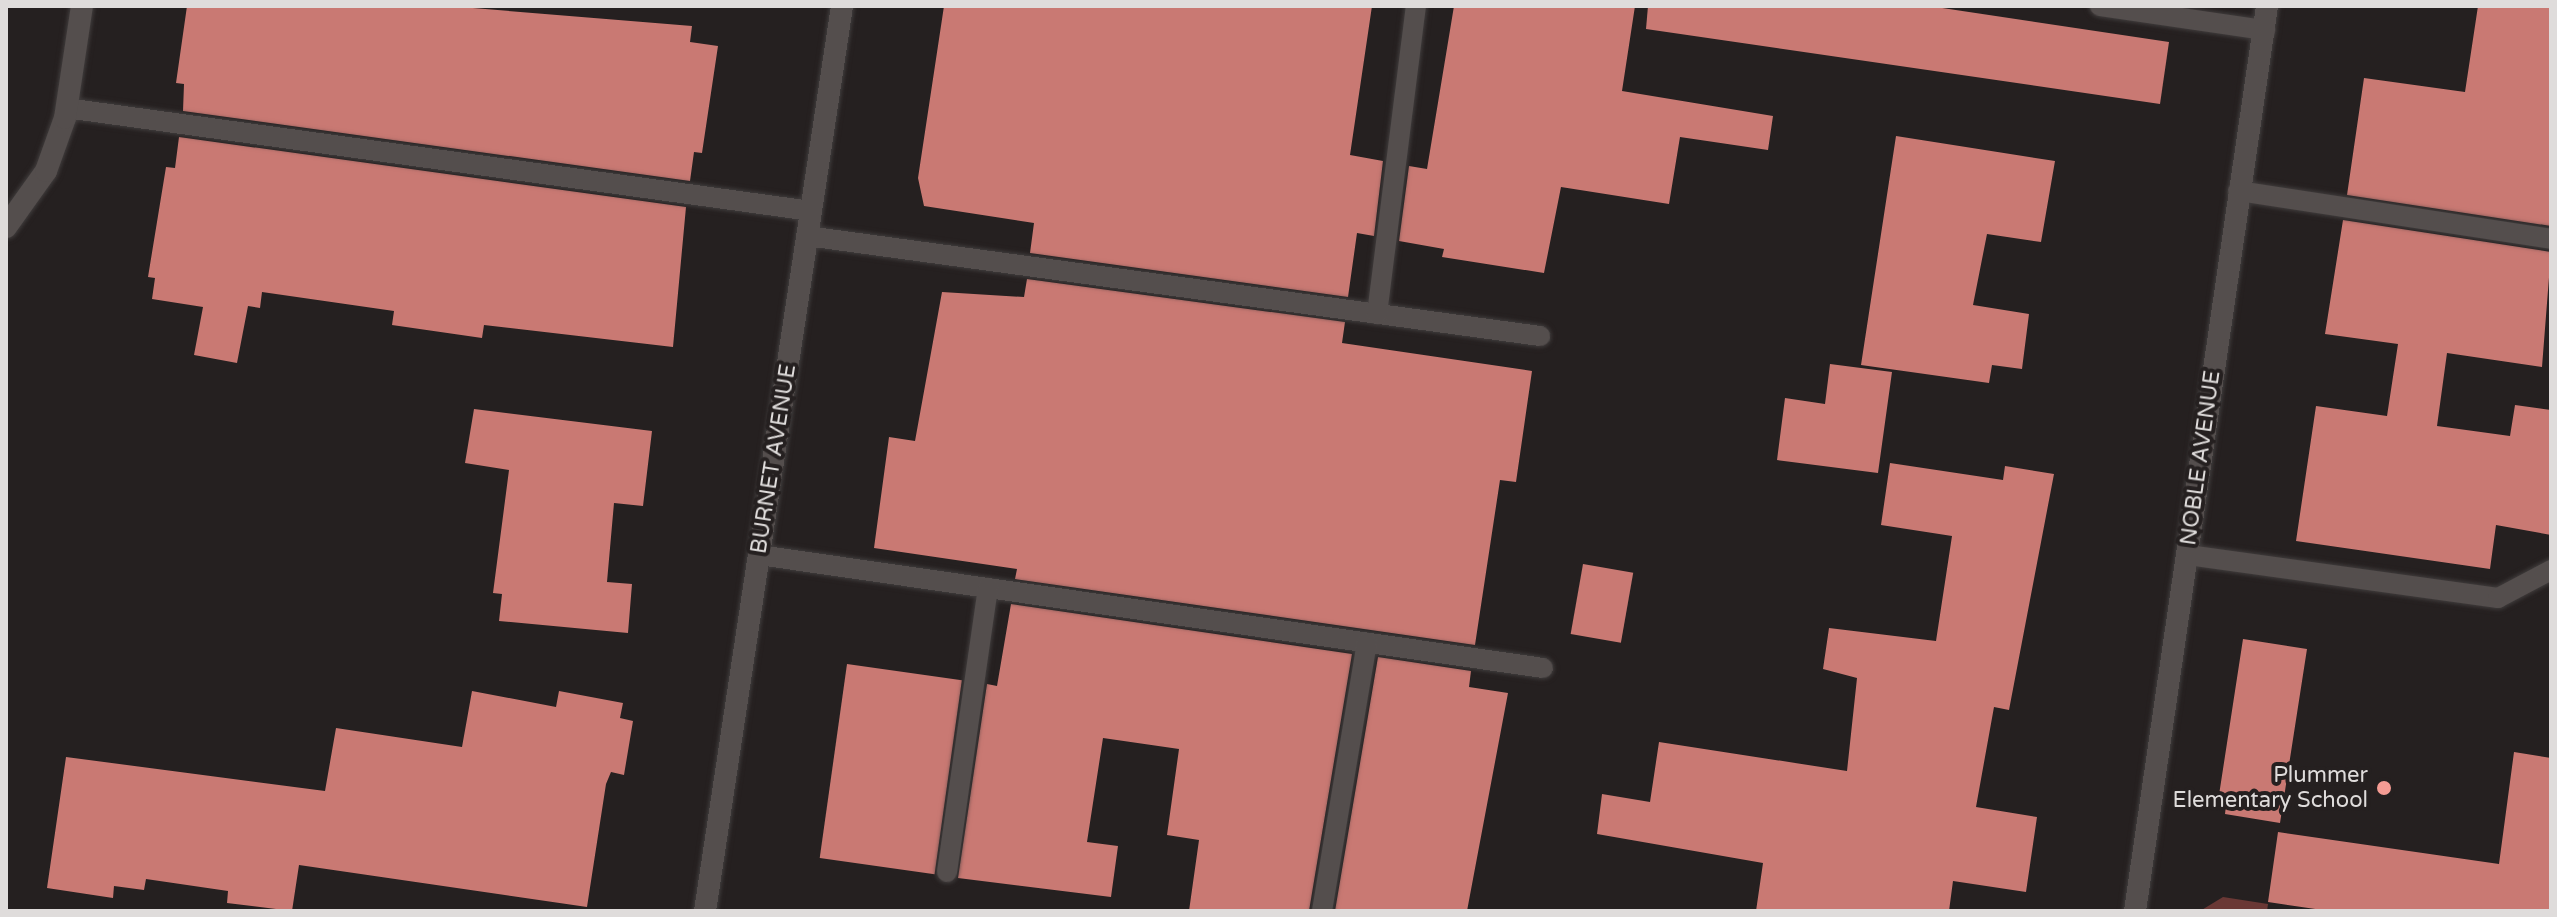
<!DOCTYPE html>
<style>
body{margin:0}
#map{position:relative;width:2557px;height:917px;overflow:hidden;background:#252020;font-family:"Varela Round",sans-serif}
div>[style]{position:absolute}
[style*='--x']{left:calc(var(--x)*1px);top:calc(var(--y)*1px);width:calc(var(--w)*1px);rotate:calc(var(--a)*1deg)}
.green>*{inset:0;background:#6a3835}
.building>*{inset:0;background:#c97973;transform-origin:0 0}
.roads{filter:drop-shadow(0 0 2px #403c3c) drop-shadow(0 0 2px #403c3c)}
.service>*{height:20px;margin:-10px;padding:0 10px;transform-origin:10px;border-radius:10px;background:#544e4d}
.minor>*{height:22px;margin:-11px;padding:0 11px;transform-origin:11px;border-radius:11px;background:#544e4d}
.tertiary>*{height:22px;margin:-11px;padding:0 11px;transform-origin:11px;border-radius:11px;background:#544e4d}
.dots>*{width:22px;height:22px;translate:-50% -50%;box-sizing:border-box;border:4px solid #252020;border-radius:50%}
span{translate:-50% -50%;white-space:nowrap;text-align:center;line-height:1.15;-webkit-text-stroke:8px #252020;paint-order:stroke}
.street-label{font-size:22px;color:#dfdcdb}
.poi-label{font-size:22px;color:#dfdcdb}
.right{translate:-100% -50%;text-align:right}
.frame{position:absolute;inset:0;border:8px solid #dfdcdb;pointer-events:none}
</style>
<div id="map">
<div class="green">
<div style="clip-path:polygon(2223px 897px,2268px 904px,2267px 911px,2200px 911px)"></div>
</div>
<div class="building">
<div style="clip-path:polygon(187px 6px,448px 6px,692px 26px,690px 42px,718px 46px,702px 153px,694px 152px,690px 181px,183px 111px,184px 84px,176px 83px)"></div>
<div style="clip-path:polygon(944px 6px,1372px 6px,1350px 155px,1383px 161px,1374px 236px,1357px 233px,1348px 297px,1030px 253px,1034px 223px,924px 206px,918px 178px)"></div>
<div style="clip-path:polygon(1454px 6px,1635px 6px,1622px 91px,1773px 116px,1768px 150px,1680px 137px,1669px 204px,1561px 187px,1544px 273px,1442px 257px,1444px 249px,1399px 241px,1409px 166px,1427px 169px)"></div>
<div style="clip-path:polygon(1648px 6px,1929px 6px,2169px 42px,2160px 104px,1646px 29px)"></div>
<div style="clip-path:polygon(2478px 6px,2551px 6px,2551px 226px,2347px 195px,2364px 78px,2465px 92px)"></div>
<div style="clip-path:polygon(1896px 136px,2055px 161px,2041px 242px,1987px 234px,1973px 305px,2029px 314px,2022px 369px,1992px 365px,1989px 383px,1861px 365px)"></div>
<div style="clip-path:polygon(179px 137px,686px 207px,673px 347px,484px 325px,482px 338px,392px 325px,394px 311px,262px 292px,260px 308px,248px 306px,237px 363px,194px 355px,203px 307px,152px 299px,155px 278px,148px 277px,166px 167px,175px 168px)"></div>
<div style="clip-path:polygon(2343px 220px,2551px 252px,2542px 367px,2447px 353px,2437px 426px,2510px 436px,2515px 405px,2551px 410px,2551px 535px,2496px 525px,2490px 569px,2296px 541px,2316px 406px,2387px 416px,2398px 344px,2325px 334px)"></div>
<div style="clip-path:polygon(1027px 279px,1345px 322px,1342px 343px,1532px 371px,1516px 482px,1500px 480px,1475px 645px,1015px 579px,1017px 569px,874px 548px,889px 437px,915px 441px,942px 292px,1024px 297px)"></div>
<div style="clip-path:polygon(1830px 364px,1892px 372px,1878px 473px,1777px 460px,1785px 398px,1825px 404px)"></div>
<div style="clip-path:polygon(474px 409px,652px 431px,643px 506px,614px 503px,607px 582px,632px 584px,628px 633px,499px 621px,502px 594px,493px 593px,509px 470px,465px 463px)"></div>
<div style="clip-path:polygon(1890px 463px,2003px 480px,2005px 466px,2054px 474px,2009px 710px,1994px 707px,1976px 807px,2037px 817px,2026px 892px,1953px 881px,1949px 911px,1756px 911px,1763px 863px,1597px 834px,1602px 794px,1650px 802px,1659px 742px,1847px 771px,1857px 678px,1823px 669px,1829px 628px,1936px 641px,1952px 536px,1881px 525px)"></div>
<div style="left:1583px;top:564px;width:51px;height:71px;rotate:10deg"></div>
<div style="clip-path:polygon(1011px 604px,1352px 654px,1309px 911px,1189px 911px,1199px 840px,1167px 835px,1179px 749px,1103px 738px,1087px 842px,1118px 846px,1111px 897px,958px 878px,987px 684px,997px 686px)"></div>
<div style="clip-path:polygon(2243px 639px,2307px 649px,2280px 823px,2225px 814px,2227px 796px,2219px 795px)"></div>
<div style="clip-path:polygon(1378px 657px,1471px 671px,1469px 687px,1508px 693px,1467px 911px,1335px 911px)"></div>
<div style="left:847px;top:664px;width:116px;height:196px;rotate:8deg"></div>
<div style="clip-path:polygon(472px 691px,556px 707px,559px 691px,623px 703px,620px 718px,633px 721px,624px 775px,611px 772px,606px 784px,587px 907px,299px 865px,292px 911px,227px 903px,228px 891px,146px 879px,144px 890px,114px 886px,113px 898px,47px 888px,66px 757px,325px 791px,336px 728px,462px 747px)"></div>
<div style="clip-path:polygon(2514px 752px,2551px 758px,2551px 911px,2329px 911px,2268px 902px,2278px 832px,2499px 864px)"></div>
</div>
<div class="roads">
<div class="service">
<div style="--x:2100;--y:6;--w:167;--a:8.3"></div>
<div style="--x:66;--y:108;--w:752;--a:7.87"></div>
<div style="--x:2238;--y:191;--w:317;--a:8.7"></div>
<div style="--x:807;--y:236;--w:740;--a:7.77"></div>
<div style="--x:1377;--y:314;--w:310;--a:-82.8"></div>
<div style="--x:759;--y:555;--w:792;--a:8.2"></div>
<div style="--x:2188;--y:555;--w:313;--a:7.9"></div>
<div style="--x:2498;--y:598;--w:60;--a:-27.8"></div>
<div style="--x:947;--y:872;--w:287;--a:-81.8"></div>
<div style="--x:1322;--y:911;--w:272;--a:-80.5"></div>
</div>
<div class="minor">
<div style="--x:6;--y:227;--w:69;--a:-54.5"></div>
<div style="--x:46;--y:171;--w:56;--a:-70.3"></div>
<div style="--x:65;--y:118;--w:113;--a:-81.4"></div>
<div style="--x:2135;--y:911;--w:915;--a:-81.7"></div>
</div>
<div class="tertiary">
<div style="--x:705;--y:911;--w:915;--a:-81.39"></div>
</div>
</div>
<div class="dots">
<div style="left:2384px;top:788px;background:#f59c94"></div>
</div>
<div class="street-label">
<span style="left:2201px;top:458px;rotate:-82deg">NOBLE AVENUE</span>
<span style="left:774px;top:459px;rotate:-81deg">BURNET AVENUE</span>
</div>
<div class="poi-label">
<span class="right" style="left:2368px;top:788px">Plummer<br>Elementary School</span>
</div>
<div class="frame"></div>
</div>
